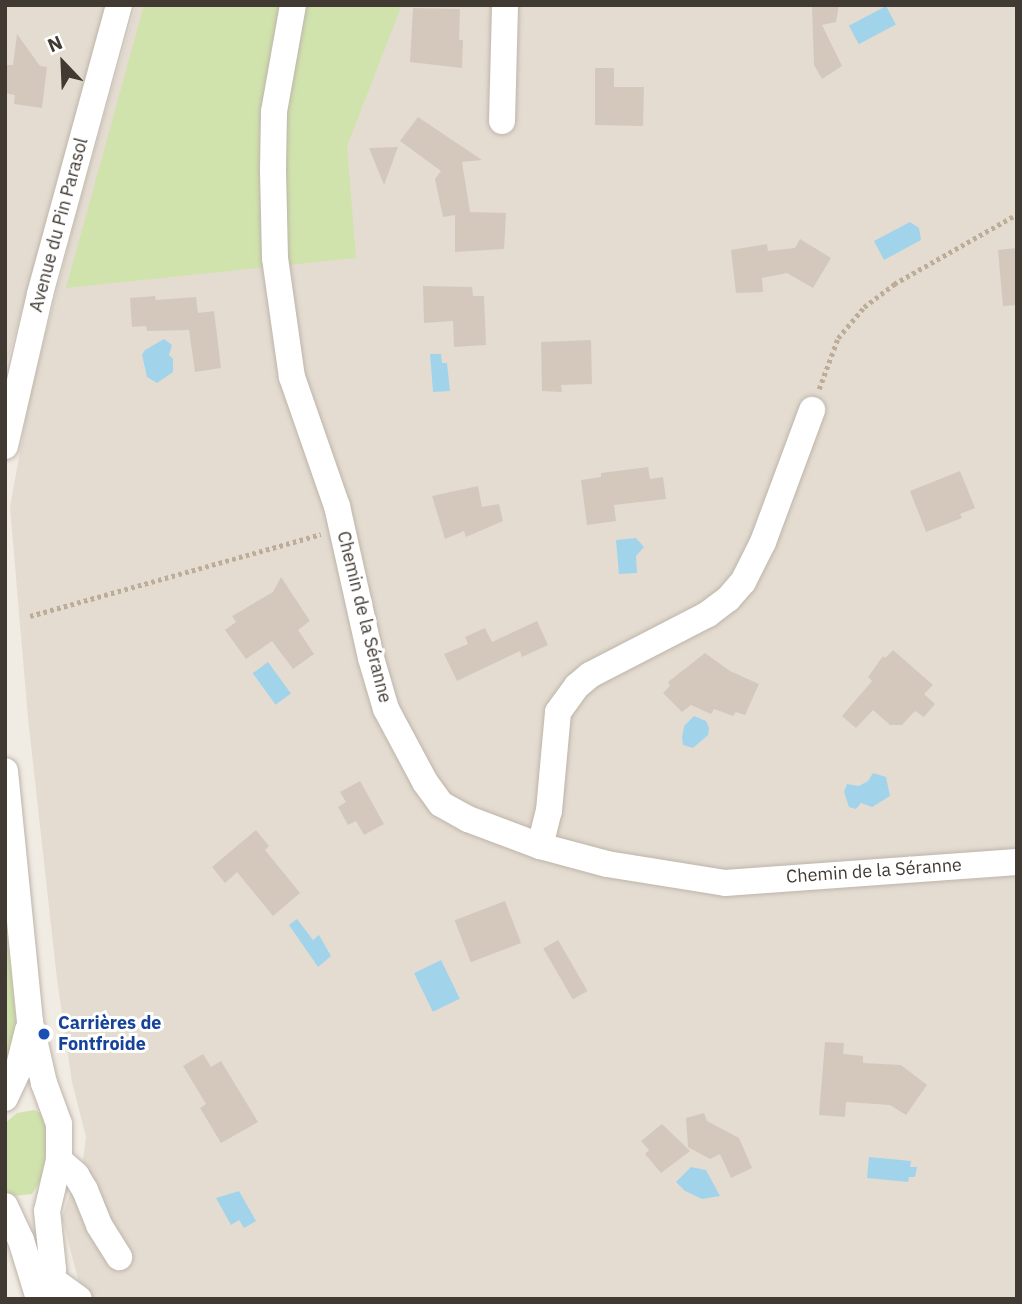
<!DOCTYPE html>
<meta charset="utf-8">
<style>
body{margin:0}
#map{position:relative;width:1022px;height:1304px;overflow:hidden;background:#f0ebe3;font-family:"IBM Plex Sans",sans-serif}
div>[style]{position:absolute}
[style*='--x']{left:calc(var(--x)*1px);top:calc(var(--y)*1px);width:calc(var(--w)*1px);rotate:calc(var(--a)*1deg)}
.residential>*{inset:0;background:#e4dcd1}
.green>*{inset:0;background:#d0e3ad}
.water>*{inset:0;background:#a1d4eb;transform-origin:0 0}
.building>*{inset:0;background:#d4c8bc;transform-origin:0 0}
.path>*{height:4.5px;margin-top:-2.25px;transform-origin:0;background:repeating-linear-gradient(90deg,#bcac98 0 3.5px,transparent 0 7px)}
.roads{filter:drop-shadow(0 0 2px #beb4a9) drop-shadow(0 0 2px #beb4a9)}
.minor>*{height:26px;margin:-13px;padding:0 13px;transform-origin:13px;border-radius:13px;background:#fff}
.dots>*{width:19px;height:19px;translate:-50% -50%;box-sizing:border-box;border:4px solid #fff;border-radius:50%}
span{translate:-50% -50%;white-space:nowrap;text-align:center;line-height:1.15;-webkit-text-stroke:6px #fff;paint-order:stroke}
.street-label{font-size:18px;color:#413a33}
.transit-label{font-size:18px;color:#164399;font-weight:700}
.left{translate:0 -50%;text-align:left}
.frame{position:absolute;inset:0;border:7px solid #413a33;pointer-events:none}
.north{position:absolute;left:28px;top:28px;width:70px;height:70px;-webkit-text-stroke:5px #fff;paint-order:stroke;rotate:337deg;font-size:19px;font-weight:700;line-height:28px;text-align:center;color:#413a33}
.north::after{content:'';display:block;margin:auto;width:24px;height:32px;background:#413a33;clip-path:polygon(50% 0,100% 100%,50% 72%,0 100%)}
</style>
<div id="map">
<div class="residential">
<div style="clip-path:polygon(5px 5px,107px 5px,5px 370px)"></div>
<div style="clip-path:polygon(136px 5px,1017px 5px,1017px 1299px,89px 1299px,78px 1279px,62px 1218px,69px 1196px,81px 1176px,86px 1137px,72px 1082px,57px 979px,28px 718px,10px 507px,31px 391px,80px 201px)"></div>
</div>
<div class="green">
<div style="clip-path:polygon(144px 5px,402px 5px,347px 146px,356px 258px,66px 288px)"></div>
<div style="clip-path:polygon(5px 915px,19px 1046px,5px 1080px)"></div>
<div style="clip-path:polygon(34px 1110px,41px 1113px,47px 1130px,45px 1166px,40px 1181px,32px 1194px,12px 1196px,5px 1192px,5px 1123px,17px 1113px)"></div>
</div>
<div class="water">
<div style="left:886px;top:6px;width:21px;height:42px;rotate:62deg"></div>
<div style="clip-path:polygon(910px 222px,919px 228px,921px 240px,884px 260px,874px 241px)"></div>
<div style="clip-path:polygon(164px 339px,172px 345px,169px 355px,173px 359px,173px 372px,157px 383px,147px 377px,142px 355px,145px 350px)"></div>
<div style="clip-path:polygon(430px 354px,441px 354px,442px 363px,447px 363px,450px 391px,433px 392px)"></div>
<div style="clip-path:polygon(636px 538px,644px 547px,636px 556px,637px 573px,619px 574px,616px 540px)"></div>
<div style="left:268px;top:662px;width:39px;height:19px;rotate:54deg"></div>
<div style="clip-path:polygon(694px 716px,706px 721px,709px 728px,708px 735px,693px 748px,683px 745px,682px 738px,684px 726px)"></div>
<div style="clip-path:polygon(873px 773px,886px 777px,890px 796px,872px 807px,861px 803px,856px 809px,849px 807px,844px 792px,847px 784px,859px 786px,868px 781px)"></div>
<div style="clip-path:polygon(297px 919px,313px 940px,319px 935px,331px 956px,318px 967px,289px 925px)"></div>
<div style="left:441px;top:960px;width:43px;height:30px;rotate:64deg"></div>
<div style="clip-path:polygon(869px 1157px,911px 1161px,910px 1167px,917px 1167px,915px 1177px,909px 1177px,908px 1182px,867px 1178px)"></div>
<div style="clip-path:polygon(691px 1167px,706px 1170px,720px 1196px,702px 1199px,685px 1191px,676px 1182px)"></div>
<div style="clip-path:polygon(239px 1191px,256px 1221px,244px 1228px,239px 1220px,231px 1225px,216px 1198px)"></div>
</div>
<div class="building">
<div style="clip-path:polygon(839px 5px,836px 22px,822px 25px,842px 66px,822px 79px,814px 65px,812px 7px)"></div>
<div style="clip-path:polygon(413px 8px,460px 9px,459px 40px,463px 40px,462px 68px,410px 62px)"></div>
<div style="clip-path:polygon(17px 34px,40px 66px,47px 67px,42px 108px,14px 104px,15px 95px,5px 93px,7px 65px,13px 65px)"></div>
<div style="clip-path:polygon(595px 68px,614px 68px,614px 87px,644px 87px,643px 126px,595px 125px)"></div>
<div style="clip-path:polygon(418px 117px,482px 160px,462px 162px,470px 212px,506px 213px,504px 249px,455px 252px,455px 215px,443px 217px,435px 179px,441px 171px,400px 141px)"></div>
<div style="clip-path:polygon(398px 147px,384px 185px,369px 148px)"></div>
<div style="clip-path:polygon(800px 239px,831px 258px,813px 288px,787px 273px,762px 278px,763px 292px,736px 293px,731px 250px,767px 244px,768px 251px,795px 248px)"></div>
<div style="clip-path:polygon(1017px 248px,1017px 305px,1003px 306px,998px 250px)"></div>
<div style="clip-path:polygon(423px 286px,472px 287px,473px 296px,484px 296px,486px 345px,454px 347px,453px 321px,424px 323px)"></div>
<div style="clip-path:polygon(155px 296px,156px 300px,196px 297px,198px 313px,214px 311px,221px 368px,195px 372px,189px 330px,147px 331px,146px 326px,132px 327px,130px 298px)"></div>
<div style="clip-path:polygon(591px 340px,592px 384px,561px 385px,562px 392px,542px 391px,541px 342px)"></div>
<div style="clip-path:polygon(648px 467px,650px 479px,663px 477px,666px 499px,614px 505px,616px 521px,587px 525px,581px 480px,601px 477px,601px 473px)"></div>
<div style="clip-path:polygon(960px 471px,975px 508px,960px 514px,962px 518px,926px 532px,910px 491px)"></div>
<div style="clip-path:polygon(478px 486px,482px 507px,499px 504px,503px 521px,466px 537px,464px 531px,445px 539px,432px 496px)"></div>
<div style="clip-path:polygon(281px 577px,310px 621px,298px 630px,314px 654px,293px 669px,272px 641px,246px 659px,225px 630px,236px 622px,232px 616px,273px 592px)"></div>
<div style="clip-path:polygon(537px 621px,548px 645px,522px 657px,520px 651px,457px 681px,444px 654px,468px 644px,465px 637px,485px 628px,492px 642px)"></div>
<div style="clip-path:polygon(893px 650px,933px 685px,924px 694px,935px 704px,924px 717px,915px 711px,902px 725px,890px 725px,873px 710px,856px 728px,842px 716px,872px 681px,868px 677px,883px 656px,885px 658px)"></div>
<div style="clip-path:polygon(705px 653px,730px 671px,759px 684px,745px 715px,736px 712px,733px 716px,714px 709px,711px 714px,691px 705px,682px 712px,663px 693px,670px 686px,668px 682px)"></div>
<div style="clip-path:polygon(360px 781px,384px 824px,364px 835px,356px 821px,348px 825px,338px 807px,346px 802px,340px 792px)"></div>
<div style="clip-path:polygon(256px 830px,269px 846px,265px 850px,300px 893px,273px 916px,237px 872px,225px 883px,212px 867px)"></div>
<div style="left:505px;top:901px;width:45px;height:54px;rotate:69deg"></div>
<div style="left:558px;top:940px;width:59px;height:17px;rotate:60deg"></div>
<div style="clip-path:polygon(825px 1042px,844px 1043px,843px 1054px,863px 1056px,863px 1063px,901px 1065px,927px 1085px,906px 1115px,890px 1105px,846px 1102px,845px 1117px,819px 1115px)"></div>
<div style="clip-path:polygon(203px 1054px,211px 1067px,221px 1061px,258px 1122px,221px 1143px,200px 1108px,206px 1104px,183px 1066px)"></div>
<div style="clip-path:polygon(704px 1113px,707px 1121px,739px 1138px,752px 1168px,731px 1178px,720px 1154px,710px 1159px,688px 1147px,686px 1118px)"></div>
<div style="clip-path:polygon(662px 1124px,690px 1151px,661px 1173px,645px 1154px,649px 1150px,641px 1141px)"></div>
</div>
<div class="path">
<div style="--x:819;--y:389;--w:54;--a:-69.6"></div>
<div style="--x:838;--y:338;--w:40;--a:-50"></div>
<div style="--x:864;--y:307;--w:38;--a:-37"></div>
<div style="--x:894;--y:284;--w:142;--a:-29.6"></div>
<div style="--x:30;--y:616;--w:302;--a:-15.7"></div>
</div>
<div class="roads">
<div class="minor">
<div style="--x:293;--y:5;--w:109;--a:100.1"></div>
<div style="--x:274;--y:112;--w:58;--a:91"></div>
<div style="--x:273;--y:170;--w:88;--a:88.7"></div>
<div style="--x:275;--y:258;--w:120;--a:81.9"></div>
<div style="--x:292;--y:377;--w:137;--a:70.8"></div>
<div style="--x:337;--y:506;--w:156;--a:77.4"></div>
<div style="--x:371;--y:658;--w:53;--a:73.6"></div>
<div style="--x:386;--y:709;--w:83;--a:61.9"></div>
<div style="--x:425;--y:782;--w:27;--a:54"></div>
<div style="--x:441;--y:804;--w:31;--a:29"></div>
<div style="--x:468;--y:819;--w:77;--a:20.6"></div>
<div style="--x:540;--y:846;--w:69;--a:15"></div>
<div style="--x:607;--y:864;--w:120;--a:9.1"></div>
<div style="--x:725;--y:883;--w:293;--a:-4.1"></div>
<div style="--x:502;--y:121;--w:116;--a:-88.5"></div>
<div style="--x:5;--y:446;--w:156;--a:-77"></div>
<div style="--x:40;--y:294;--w:300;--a:-74.7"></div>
<div style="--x:5;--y:771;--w:252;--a:84.3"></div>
<div style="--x:30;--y:1022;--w:63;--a:77.1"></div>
<div style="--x:44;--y:1083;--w:44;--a:69.9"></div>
<div style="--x:59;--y:1124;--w:36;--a:90"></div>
<div style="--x:59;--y:1160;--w:52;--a:103.2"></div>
<div style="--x:47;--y:1211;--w:58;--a:84.1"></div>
<div style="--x:53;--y:1269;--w:30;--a:94"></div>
<div style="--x:540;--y:846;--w:36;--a:-76"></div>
<div style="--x:549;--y:811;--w:99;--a:-84.8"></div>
<div style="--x:558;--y:712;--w:32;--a:-54"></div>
<div style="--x:577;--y:686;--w:17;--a:-40"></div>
<div style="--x:590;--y:675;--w:133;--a:-27.3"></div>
<div style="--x:708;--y:614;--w:25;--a:-37"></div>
<div style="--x:728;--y:599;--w:23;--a:-49"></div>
<div style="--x:743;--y:582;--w:45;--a:-63.4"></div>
<div style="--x:763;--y:542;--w:141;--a:-69.6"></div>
<div style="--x:5;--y:1098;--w:31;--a:-65"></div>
<div style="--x:18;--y:1070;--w:41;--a:-76"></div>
<div style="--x:59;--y:1160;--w:23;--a:41"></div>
<div style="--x:76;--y:1175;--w:17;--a:59"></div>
<div style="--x:85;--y:1190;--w:38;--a:68"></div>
<div style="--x:99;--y:1225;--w:38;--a:58"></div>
<div style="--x:5;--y:1206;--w:38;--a:65"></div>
<div style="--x:21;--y:1240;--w:62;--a:73"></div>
<div style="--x:43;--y:1273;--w:44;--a:35.8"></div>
</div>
</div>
<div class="dots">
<div style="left:44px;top:1034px;background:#1a4fb4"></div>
</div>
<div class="street-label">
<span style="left:59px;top:225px;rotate:-75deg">Avenue du Pin Parasol</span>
<span style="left:364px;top:617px;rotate:76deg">Chemin de la Séranne</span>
<span style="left:874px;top:871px;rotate:-4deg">Chemin de la Séranne</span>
</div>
<div class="transit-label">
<span class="left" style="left:58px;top:1034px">Carrières de<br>Fontfroide</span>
</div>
<div class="frame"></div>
<div class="north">N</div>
</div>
